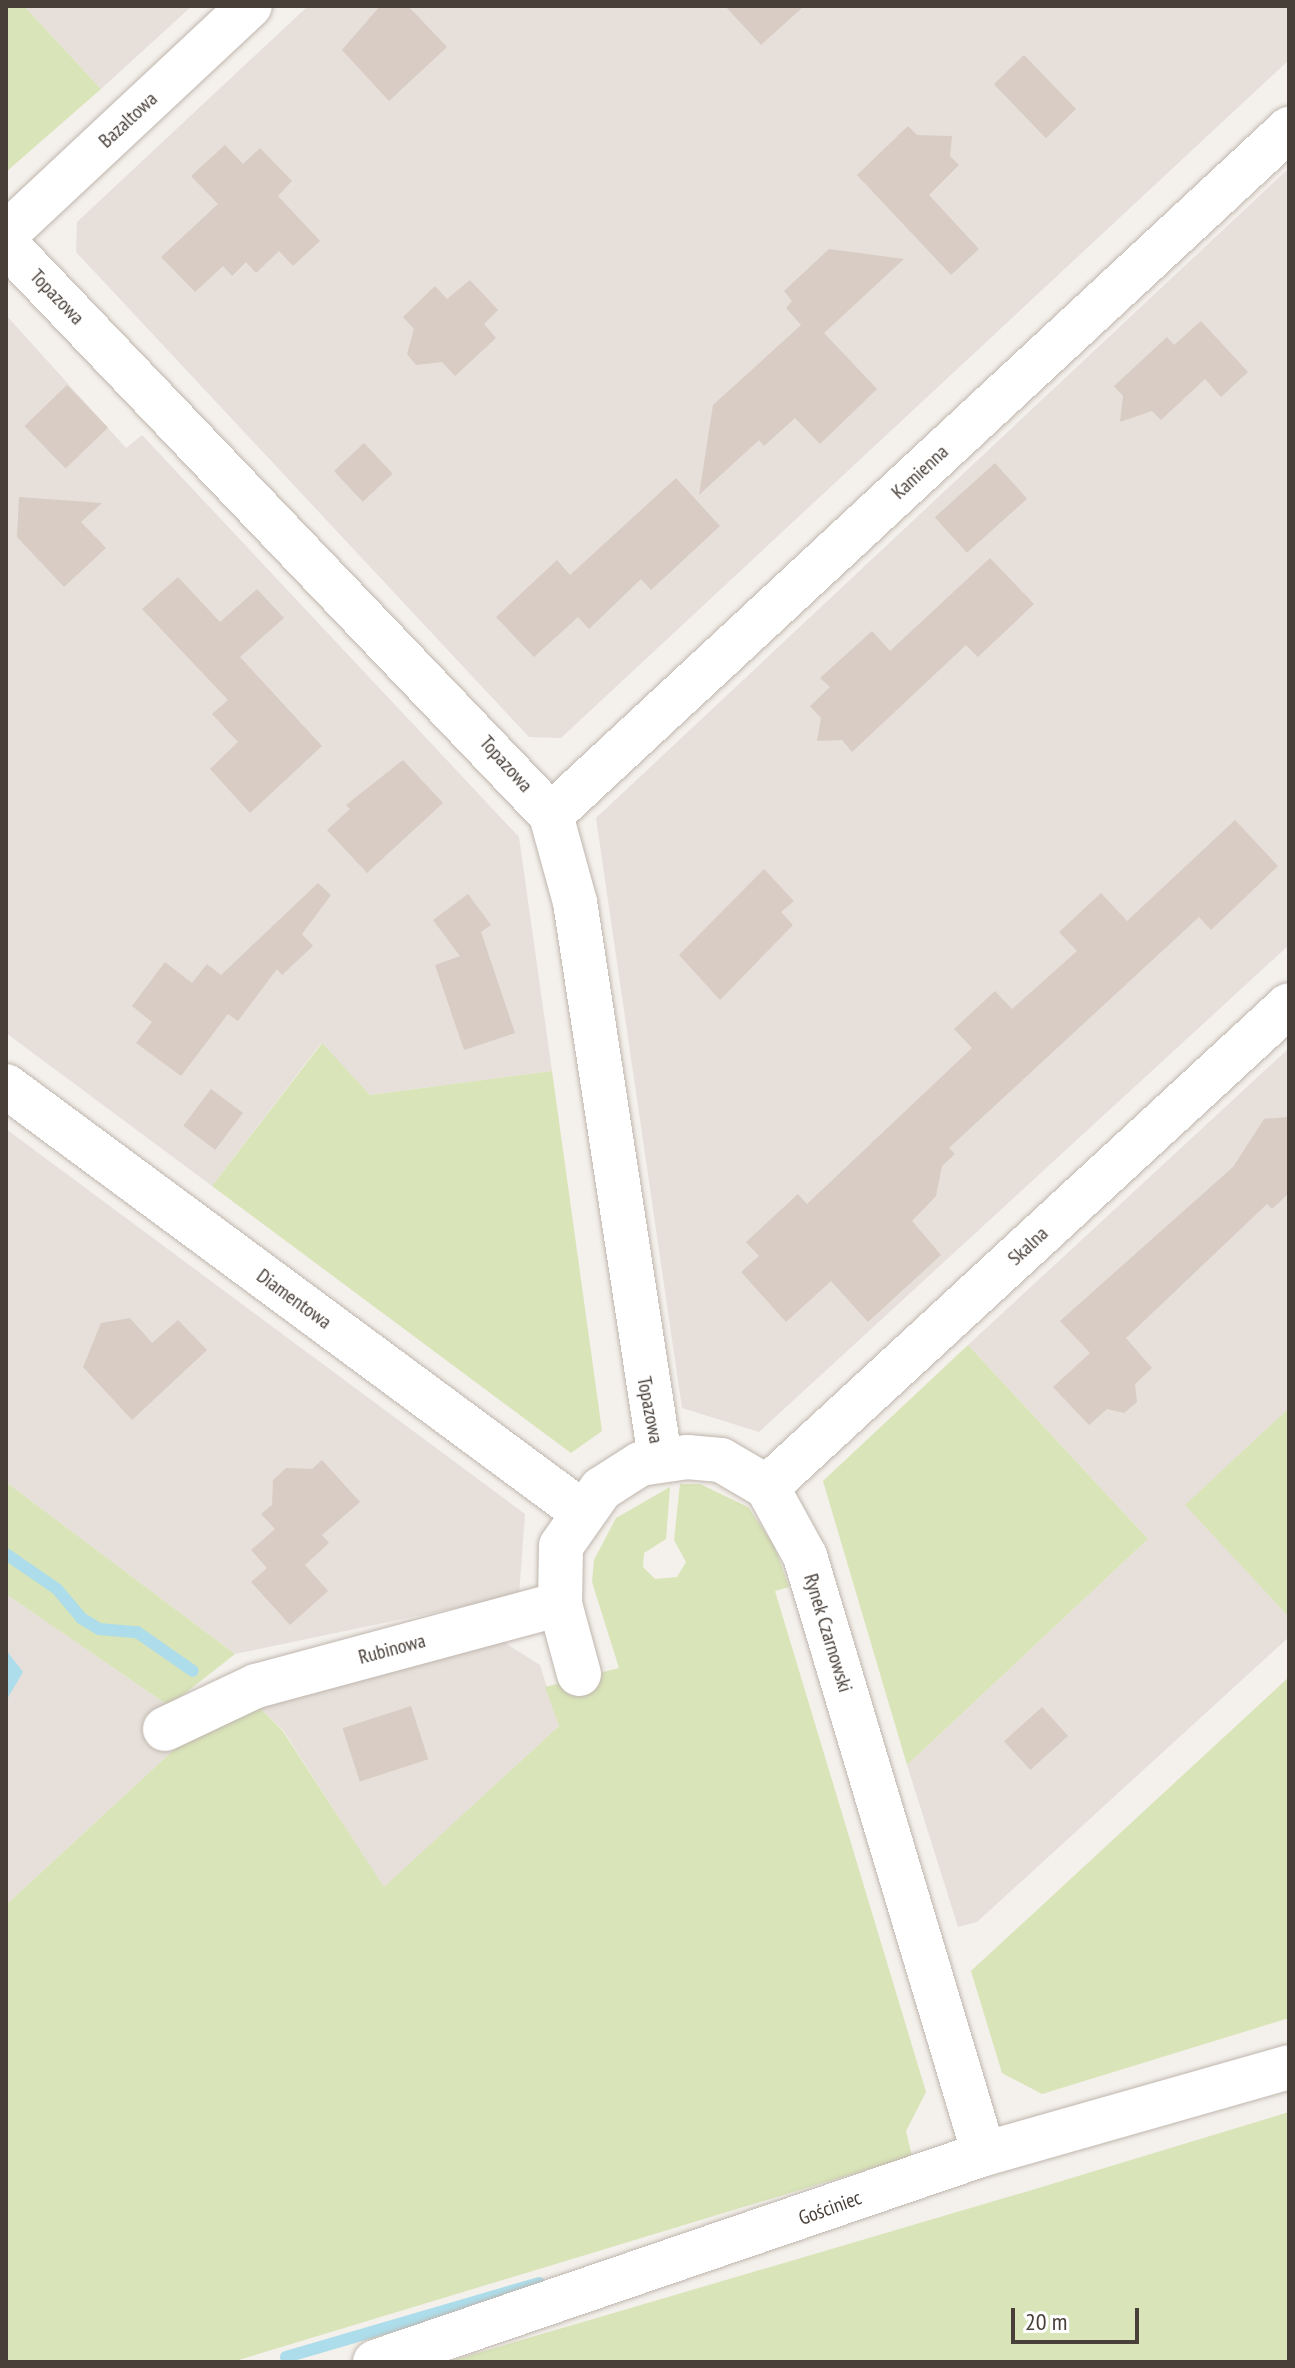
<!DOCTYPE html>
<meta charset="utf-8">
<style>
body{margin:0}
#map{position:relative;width:1295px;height:2368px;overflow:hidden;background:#f4f0eb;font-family:"PT Sans Narrow",sans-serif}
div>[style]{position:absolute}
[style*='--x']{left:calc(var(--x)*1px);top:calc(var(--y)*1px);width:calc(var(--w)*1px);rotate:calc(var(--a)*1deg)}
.residential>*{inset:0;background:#e7e0da}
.green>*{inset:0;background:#d9e4b8}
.water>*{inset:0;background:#adddeb}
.stream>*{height:12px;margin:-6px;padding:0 6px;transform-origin:6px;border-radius:6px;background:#adddeb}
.building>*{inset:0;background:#d8ccc4;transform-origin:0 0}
.roads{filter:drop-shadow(0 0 2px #bfb6ae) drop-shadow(0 0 2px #bfb6ae)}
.minor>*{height:44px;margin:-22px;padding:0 22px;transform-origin:22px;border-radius:22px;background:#fff}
span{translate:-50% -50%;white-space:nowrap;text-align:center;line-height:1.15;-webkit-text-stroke:7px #fff;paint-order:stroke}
.street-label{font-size:20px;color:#483f39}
.frame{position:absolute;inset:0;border:8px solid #483f39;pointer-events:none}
.scale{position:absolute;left:1011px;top:2308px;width:128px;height:36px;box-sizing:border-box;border:4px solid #483f39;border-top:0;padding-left:10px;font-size:24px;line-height:28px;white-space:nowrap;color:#483f39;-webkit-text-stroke:6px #fff;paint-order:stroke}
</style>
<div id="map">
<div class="residential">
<div style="clip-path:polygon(24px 6px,192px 6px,101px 89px)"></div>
<div style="clip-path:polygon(308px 6px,1289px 6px,1289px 60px,561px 738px,529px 737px,76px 252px,77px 222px)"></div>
<div style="clip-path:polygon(1289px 168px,1289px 945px,759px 1432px,682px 1408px,596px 818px)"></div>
<div style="clip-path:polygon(6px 315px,126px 448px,142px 435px,519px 837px,552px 1071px,370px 1095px,321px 1043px,212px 1186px,6px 1033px)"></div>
<div style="clip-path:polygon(1288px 1049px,1289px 1408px,1186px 1505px,1289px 1617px,1289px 1637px,977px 1922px,958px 1927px,907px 1765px,1148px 1539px,968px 1345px)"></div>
<div style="clip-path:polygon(6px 1129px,525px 1514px,519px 1595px,235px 1654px,6px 1482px)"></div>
<div style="clip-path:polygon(6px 1594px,169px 1706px,179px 1745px,6px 1905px)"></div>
<div style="clip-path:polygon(499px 1639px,540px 1665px,559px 1726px,384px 1888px,283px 1730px,260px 1708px)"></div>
</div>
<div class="green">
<div style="clip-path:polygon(6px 6px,24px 6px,101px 89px,6px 172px)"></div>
<div style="clip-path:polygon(322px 1043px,370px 1095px,552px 1071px,602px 1431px,571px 1453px,212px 1186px)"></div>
<div style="clip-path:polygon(968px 1345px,1148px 1539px,907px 1765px,823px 1481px)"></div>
<div style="clip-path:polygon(1289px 1408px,1289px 1617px,1185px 1505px)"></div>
<div style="clip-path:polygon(6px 1482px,235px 1654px,169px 1706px,6px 1594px)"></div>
<div style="clip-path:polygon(680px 1484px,700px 1484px,748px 1507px,774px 1545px,789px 1587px,775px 1591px,926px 2092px,906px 2131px,912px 2156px,232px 2362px,6px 2362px,6px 1905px,179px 1745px,260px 1708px,282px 1730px,384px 1887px,559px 1726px,545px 1687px,619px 1668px,592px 1582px,594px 1560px,616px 1518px,670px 1487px,666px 1539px,644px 1553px,643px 1567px,655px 1579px,677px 1577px,686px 1562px,674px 1540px)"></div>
<div style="clip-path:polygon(1289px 1677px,1289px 2018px,1042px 2094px,1002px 2073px,971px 1971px)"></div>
<div style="clip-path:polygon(1289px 2112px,1289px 2362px,447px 2362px,1032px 2190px)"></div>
</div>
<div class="water">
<div style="clip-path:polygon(6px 1650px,23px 1672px,6px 1701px)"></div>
</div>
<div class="stream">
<div style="--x:6;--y:1554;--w:62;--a:34.5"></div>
<div style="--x:57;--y:1589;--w:38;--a:50"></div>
<div style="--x:81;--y:1618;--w:21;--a:31"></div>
<div style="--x:99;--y:1629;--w:38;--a:5"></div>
<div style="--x:137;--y:1632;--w:68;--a:34.9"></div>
<div style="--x:286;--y:2357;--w:264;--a:-16.3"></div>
</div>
<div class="building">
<div style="clip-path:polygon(380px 6px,408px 6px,447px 47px,389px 101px,342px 50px)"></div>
<div style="clip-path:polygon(725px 6px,804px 6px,761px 45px)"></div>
<div style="left:1024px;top:55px;width:75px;height:42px;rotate:46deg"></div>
<div style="clip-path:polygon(908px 126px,917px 135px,952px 136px,950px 156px,959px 165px,929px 195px,979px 249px,951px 275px,857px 175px)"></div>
<div style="clip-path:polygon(225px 145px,243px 164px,260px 148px,292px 181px,278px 196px,320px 241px,293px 266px,279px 251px,256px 273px,246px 262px,232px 276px,223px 266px,195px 292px,161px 257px,218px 204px,191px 176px)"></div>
<div style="clip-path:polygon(829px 249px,904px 259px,824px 333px,877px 389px,820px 444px,795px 418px,764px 446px,759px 440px,699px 495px,713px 405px,801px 325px,786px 308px,792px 301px,784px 291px)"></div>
<div style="clip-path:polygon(470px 280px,498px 310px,484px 324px,496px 338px,455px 376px,442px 362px,416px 365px,407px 354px,414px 329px,403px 317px,435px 286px,447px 299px)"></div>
<div style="clip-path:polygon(1201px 321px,1248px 372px,1221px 397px,1205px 379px,1161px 420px,1152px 411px,1120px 422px,1123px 396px,1114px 386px,1167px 337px,1174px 345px)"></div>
<div style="left:67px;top:385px;width:59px;height:59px;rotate:46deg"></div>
<div style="left:364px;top:443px;width:42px;height:41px;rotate:47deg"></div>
<div style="left:995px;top:463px;width:48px;height:81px;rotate:48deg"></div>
<div style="clip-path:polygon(676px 478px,720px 526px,651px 590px,641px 579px,589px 629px,578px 617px,534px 657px,496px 617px,557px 560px,570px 575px)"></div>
<div style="clip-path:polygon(19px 497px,102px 503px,81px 522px,106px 548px,64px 587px,17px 537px)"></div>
<div style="clip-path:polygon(990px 558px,1034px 604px,978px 657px,966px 645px,852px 752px,842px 740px,817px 741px,821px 718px,810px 706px,830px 687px,820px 678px,872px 631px,890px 651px)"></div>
<div style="clip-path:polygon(178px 577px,220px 622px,257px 589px,284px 618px,240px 657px,322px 746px,250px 813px,210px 769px,238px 742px,212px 714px,228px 700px,142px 609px)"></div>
<div style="clip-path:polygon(403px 760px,443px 803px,367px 873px,327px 830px,350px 809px,346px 805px)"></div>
<div style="clip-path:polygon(1235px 820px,1278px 866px,1211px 930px,1199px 917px,949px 1148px,955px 1154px,942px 1166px,936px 1196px,912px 1221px,941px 1255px,868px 1322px,831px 1281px,786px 1322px,741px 1272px,759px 1256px,746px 1242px,798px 1194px,807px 1204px,972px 1048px,954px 1029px,995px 991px,1012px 1009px,1077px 951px,1059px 932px,1101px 893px,1127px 921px)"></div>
<div style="clip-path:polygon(764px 869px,794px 901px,781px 912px,793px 925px,720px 1000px,679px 955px)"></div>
<div style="clip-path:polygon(318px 883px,331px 895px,302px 934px,313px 946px,282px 975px,277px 969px,238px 1021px,228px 1014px,181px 1076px,136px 1043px,152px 1022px,132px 1006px,165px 962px,192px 983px,207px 964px,221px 975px)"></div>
<div style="clip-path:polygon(468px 894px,491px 925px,481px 932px,515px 1033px,464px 1050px,435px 965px,460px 956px,433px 920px)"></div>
<div style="left:211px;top:1089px;width:40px;height:46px;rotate:37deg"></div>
<div style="clip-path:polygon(1289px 1117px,1289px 1193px,1272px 1209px,1267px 1204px,1126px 1338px,1152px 1368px,1135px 1384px,1137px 1402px,1124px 1413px,1107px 1409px,1089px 1425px,1053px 1387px,1090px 1353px,1060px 1321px,1233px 1167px,1264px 1119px)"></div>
<div style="clip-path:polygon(130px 1318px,152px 1343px,178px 1320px,207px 1350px,132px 1420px,83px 1367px,101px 1323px)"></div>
<div style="clip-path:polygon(322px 1460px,360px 1502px,322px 1535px,329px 1543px,305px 1565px,328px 1591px,290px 1625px,251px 1582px,267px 1568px,251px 1550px,275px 1529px,261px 1514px,272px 1505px,273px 1480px,286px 1468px,312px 1469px)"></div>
<div style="left:411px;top:1706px;width:56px;height:72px;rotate:72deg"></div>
<div style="left:1042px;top:1707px;width:39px;height:51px;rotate:48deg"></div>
</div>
<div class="roads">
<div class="minor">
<div style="--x:6;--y:234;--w:334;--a:-43.1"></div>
<div style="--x:6;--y:244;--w:789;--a:46.33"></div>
<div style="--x:551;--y:815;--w:90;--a:74.6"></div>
<div style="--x:575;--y:902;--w:562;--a:81.31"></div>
<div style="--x:551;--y:815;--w:1008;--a:-42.91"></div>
<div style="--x:6;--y:1086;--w:715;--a:36.47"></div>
<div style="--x:767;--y:1487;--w:710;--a:-42.72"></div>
<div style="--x:579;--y:1674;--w:73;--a:-105.2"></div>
<div style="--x:560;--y:1604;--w:58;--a:-89"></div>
<div style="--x:561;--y:1546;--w:70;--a:-54.9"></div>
<div style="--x:601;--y:1489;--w:46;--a:-32.7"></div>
<div style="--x:640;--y:1464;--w:48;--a:-8.5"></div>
<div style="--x:687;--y:1457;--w:34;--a:5"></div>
<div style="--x:721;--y:1460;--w:53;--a:30.4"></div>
<div style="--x:767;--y:1487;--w:79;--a:61.2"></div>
<div style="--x:805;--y:1556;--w:624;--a:73.34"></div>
<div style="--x:165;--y:1729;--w:101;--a:-25.3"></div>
<div style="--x:256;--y:1686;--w:315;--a:-15.1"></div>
<div style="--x:375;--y:2362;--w:644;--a:-18.86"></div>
<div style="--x:984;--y:2154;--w:317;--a:-15.9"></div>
</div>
</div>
<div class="street-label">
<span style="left:128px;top:120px;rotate:-43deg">Bazaltowa</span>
<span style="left:57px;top:297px;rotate:46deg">Topazowa</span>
<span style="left:920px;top:472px;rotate:-43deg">Kamienna</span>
<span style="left:506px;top:764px;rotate:48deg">Topazowa</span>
<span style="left:1028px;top:1246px;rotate:-43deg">Skalna</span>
<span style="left:294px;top:1299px;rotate:36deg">Diamentowa</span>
<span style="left:650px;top:1410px;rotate:79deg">Topazowa</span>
<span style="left:828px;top:1633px;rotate:73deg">Rynek Czarnowski</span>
<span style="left:392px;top:1649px;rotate:-15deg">Rubinowa</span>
<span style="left:830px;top:2208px;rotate:-20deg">Gościniec</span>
</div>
<div class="frame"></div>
<div class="scale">20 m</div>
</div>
